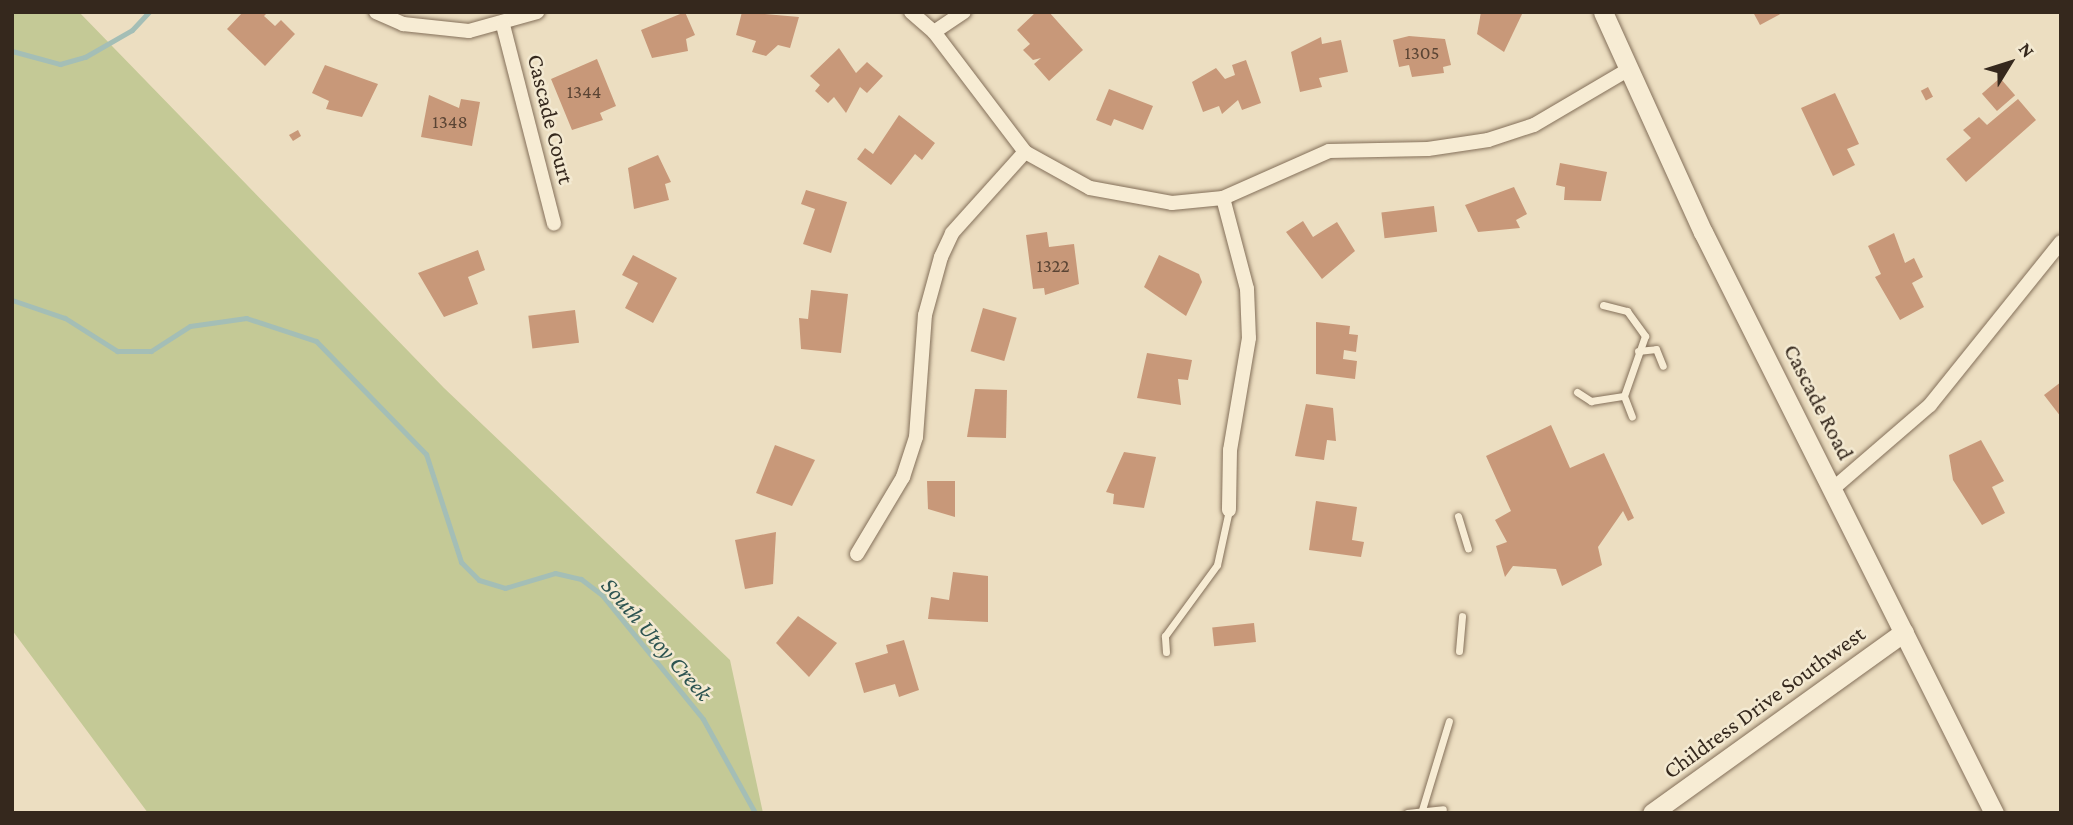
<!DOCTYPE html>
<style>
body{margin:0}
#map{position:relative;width:2073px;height:825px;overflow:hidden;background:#ecdec1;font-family:"Crimson Pro",serif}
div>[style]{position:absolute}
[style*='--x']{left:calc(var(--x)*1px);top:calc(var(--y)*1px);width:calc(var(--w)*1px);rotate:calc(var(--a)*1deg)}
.green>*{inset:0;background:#c4c996}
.stream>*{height:5px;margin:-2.5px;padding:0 2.5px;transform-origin:2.5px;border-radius:2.5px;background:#a4beb6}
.building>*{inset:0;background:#c89879;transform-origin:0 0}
.roads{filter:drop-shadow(0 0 2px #84705a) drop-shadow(0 0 2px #84705a)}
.lane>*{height:7px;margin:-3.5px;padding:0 3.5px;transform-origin:3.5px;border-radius:3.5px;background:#f7ecd4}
.street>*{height:14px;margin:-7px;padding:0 7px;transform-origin:7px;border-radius:7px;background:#f7ecd4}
.secondary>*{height:19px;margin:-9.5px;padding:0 9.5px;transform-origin:9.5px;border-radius:9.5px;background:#f7ecd4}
span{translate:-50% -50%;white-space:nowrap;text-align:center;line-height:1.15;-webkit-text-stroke:5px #f3e9d1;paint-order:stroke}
.number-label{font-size:19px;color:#5a4434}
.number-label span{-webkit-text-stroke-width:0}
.street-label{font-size:23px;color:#35281d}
.water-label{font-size:24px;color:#2d5451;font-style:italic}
.frame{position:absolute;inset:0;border:14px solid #35281d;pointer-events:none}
.north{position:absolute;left:1975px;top:28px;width:70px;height:70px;-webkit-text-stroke:5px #f3e9d1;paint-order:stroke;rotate:52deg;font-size:19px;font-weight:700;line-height:28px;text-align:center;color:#35281d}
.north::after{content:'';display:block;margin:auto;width:24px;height:32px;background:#35281d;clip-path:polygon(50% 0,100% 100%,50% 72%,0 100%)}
</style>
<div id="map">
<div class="green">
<div style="clip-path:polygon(12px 12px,79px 12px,444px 388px,730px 660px,763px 813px,148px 813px,12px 630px)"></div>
</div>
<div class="stream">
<div style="--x:12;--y:51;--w:50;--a:15.2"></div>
<div style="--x:60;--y:64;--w:26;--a:-16"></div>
<div style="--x:85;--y:57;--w:54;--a:-29.9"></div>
<div style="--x:132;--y:30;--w:25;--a:-47"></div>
<div style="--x:12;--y:300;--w:56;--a:18.8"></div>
<div style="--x:65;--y:318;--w:62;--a:32.4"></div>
<div style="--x:117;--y:351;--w:34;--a:0"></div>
<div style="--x:151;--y:351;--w:46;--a:-32.7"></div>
<div style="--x:190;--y:326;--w:57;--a:-8.1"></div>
<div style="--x:246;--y:318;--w:74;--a:18.2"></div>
<div style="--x:316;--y:341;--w:158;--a:45.8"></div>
<div style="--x:426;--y:454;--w:114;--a:72"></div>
<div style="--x:461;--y:562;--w:25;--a:45"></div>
<div style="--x:479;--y:580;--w:27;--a:17"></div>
<div style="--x:505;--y:588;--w:52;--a:-16.7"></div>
<div style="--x:555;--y:573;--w:27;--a:13"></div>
<div style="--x:581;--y:579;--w:26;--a:37"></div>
<div style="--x:602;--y:595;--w:160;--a:50.8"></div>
<div style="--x:703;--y:719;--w:107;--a:61"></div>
</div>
<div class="building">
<div style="clip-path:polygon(243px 12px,268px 12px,264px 16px,275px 26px,281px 20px,295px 34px,265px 66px,227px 29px)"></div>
<div style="clip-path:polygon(685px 12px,695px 35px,686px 39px,688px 51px,652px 58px,641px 30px)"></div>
<div style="clip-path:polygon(742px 12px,799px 17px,790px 48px,778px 45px,766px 56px,752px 52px,756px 41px,736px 35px)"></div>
<div style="clip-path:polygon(1036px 12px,1049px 12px,1083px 50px,1049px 81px,1034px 64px,1041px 58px,1033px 60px,1023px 50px,1030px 44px,1017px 30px)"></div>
<div style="clip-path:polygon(1481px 12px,1523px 12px,1504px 52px,1477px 34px)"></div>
<div style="clip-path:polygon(1753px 12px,1784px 12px,1760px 25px)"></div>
<div style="clip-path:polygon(1409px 36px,1445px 39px,1451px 65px,1443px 67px,1444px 73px,1412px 77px,1409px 65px,1399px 67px,1393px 40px)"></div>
<div style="clip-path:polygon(1321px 37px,1322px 44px,1341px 40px,1348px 72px,1319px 78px,1322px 87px,1300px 92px,1291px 52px)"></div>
<div style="clip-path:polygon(839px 48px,856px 73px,867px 62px,883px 76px,867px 93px,860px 87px,846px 113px,834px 97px,828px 103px,815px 91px,820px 85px,810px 76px)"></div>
<div style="clip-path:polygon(597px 59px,616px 106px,600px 113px,603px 120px,572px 130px,551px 79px)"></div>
<div style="clip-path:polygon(1246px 60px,1261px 103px,1242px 110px,1238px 100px,1222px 114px,1219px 106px,1203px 112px,1192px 82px,1216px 68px,1225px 79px,1235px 75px,1232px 65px)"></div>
<div style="clip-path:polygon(325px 65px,378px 84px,362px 117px,326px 109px,329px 101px,312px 93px)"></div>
<div style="left:2000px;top:78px;width:23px;height:24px;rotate:49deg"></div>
<div style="left:1928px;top:87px;width:11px;height:8px;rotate:63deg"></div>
<div style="clip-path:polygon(1109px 89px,1153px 106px,1143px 130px,1114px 119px,1111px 126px,1096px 120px)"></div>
<div style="clip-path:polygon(1835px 93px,1859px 144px,1847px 149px,1855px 165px,1833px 176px,1801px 108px)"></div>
<div style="clip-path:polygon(429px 95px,459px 108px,461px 99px,480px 102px,472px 146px,421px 137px)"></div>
<div style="clip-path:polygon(2018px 99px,2036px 120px,1966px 182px,1946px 159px,1971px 138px,1963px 130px,1979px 117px,1987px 125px)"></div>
<div style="clip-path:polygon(899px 115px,935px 143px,922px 160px,915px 154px,891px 185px,857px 159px,865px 148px,873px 154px)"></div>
<div style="clip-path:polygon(298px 130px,301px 136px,293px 141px,289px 135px)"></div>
<div style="clip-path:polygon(658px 155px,671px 182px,665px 184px,669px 200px,634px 209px,628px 168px)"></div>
<div style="clip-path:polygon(1560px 163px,1607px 172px,1601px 201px,1564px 200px,1565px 187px,1556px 185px)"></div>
<div style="clip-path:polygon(1514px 187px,1527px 214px,1516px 220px,1520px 228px,1478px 232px,1465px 205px)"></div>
<div style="clip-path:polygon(806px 190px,847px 202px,831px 253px,803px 244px,815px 209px,801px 204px)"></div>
<div style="left:1434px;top:206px;width:26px;height:53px;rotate:83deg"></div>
<div style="clip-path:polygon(1303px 221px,1313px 237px,1337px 222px,1355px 251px,1322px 279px,1286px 232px)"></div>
<div style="clip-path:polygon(1047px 232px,1049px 247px,1074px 244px,1079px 284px,1045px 295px,1044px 288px,1033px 289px,1026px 235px)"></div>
<div style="clip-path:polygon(1894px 233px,1905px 263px,1914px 258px,1923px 277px,1912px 283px,1924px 307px,1900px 320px,1875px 277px,1881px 274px,1868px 246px)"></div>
<div style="clip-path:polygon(478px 250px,485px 270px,468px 277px,478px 304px,444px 317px,418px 273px)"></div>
<div style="clip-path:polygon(633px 255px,677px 278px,653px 323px,625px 308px,638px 283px,622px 275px)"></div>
<div style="clip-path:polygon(1159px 255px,1199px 274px,1202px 282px,1186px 316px,1144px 287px)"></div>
<div style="clip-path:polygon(811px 290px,848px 294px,841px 353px,801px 349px,799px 318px,808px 319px)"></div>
<div style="left:983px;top:308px;width:35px;height:45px;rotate:16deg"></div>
<div style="left:575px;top:310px;width:33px;height:47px;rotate:83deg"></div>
<div style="clip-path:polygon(1316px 322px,1350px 326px,1349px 334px,1358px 335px,1356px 352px,1344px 350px,1343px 359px,1357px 361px,1355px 379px,1316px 374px)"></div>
<div style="clip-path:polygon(1147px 353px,1192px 360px,1188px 380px,1178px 379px,1181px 405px,1137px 398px)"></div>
<div style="clip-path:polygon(2061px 382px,2061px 417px,2044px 395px)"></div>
<div style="clip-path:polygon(975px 389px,1007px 390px,1006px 438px,967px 437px)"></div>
<div style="clip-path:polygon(1306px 404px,1333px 408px,1336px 441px,1327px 440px,1324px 460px,1295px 456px)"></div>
<div style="clip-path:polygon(1551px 425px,1570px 468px,1604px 453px,1634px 518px,1628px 521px,1623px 511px,1598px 547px,1602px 565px,1562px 586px,1556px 569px,1513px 566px,1505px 577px,1496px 546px,1507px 542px,1495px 520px,1511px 511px,1486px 456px)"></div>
<div style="clip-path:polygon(1981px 440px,2004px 481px,1992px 487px,2005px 513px,1982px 525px,1953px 480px,1949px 455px)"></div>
<div style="clip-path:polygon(775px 445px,815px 460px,792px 506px,756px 493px)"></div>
<div style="clip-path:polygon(1124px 452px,1156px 457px,1144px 508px,1113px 504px,1114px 494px,1106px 492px)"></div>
<div style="clip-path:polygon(927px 481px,955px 481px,955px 517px,928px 509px)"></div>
<div style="clip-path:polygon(1316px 501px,1357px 507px,1352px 540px,1364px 542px,1361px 557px,1309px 550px)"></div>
<div style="clip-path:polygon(776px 532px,773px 584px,745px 589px,735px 540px)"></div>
<div style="clip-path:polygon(953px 572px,988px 576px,988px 622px,928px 619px,931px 597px,949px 600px)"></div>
<div style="clip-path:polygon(798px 616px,837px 643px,809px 677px,776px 643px)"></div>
<div style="left:1254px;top:623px;width:19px;height:42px;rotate:84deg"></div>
<div style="clip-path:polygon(904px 640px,919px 690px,899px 697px,895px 684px,864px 693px,855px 663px,888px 653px,886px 645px)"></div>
</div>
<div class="roads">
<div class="lane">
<div style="--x:1603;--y:305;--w:25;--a:14"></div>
<div style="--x:1627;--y:311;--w:31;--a:54"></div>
<div style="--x:1645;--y:336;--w:64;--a:109.3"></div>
<div style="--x:1624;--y:396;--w:22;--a:69"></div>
<div style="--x:1638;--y:351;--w:18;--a:-6"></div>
<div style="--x:1656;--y:349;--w:18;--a:68"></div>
<div style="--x:1577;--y:392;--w:17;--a:33"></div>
<div style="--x:1591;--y:401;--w:33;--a:-9"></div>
<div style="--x:1458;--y:516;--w:34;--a:73"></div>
<div style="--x:1459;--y:651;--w:35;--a:-85"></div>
<div style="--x:1166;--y:652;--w:16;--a:-94"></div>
<div style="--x:1165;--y:636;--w:88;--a:-53.8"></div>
<div style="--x:1217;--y:565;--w:56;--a:-77.7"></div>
<div style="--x:1407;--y:813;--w:36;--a:-6"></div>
<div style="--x:1421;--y:813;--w:96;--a:-73.1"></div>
</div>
<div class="street">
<div style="--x:376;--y:12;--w:30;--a:24"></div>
<div style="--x:403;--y:24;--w:66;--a:6.1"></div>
<div style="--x:469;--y:31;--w:71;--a:-15.6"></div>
<div style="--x:911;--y:12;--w:30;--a:41"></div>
<div style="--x:934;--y:32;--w:151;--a:52.8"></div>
<div style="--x:1025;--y:152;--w:74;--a:29"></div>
<div style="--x:1090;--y:188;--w:83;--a:10.4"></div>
<div style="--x:1172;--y:203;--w:51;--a:-5.6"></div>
<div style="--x:1223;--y:198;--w:116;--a:-23.9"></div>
<div style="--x:1329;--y:151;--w:99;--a:-1.2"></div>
<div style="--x:1428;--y:149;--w:61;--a:-8.5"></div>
<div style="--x:1488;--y:140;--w:48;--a:-18.1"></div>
<div style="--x:1534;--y:125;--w:110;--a:-30.5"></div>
<div style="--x:503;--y:25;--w:205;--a:75.6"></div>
<div style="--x:934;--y:32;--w:36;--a:-34"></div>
<div style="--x:1223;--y:198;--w:94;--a:75.2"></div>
<div style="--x:1247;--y:289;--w:49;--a:87.7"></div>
<div style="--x:1249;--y:338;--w:114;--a:99.6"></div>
<div style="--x:1230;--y:450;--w:60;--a:91"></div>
<div style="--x:1835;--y:487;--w:125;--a:-40.8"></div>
<div style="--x:1930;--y:405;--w:209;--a:-51.2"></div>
<div style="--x:857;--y:554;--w:90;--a:-59.1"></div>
<div style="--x:903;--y:477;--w:42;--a:-72"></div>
<div style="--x:916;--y:437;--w:122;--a:-85.8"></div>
<div style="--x:925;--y:315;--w:60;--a:-74.6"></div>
<div style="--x:941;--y:257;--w:26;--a:-65"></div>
<div style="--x:952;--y:233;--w:109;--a:-48"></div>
</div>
<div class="secondary">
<div style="--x:1603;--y:12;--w:242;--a:65.6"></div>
<div style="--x:1703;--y:232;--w:650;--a:63.4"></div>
<div style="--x:1652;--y:813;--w:310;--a:-35.7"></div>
</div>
</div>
<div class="number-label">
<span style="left:1422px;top:53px">1305</span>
<span style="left:584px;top:92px">1344</span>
<span style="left:450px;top:122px">1348</span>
<span style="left:1053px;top:266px">1322</span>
</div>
<div class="street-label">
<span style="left:551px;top:119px;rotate:76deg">Cascade Court</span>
<span style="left:1819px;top:402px;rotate:63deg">Cascade Road</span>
<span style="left:1764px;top:702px;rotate:-36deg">Childress Drive Southwest</span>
</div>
<div class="water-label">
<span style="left:657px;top:639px;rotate:49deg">South Utoy Creek</span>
</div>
<div class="frame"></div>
<div class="north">N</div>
</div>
